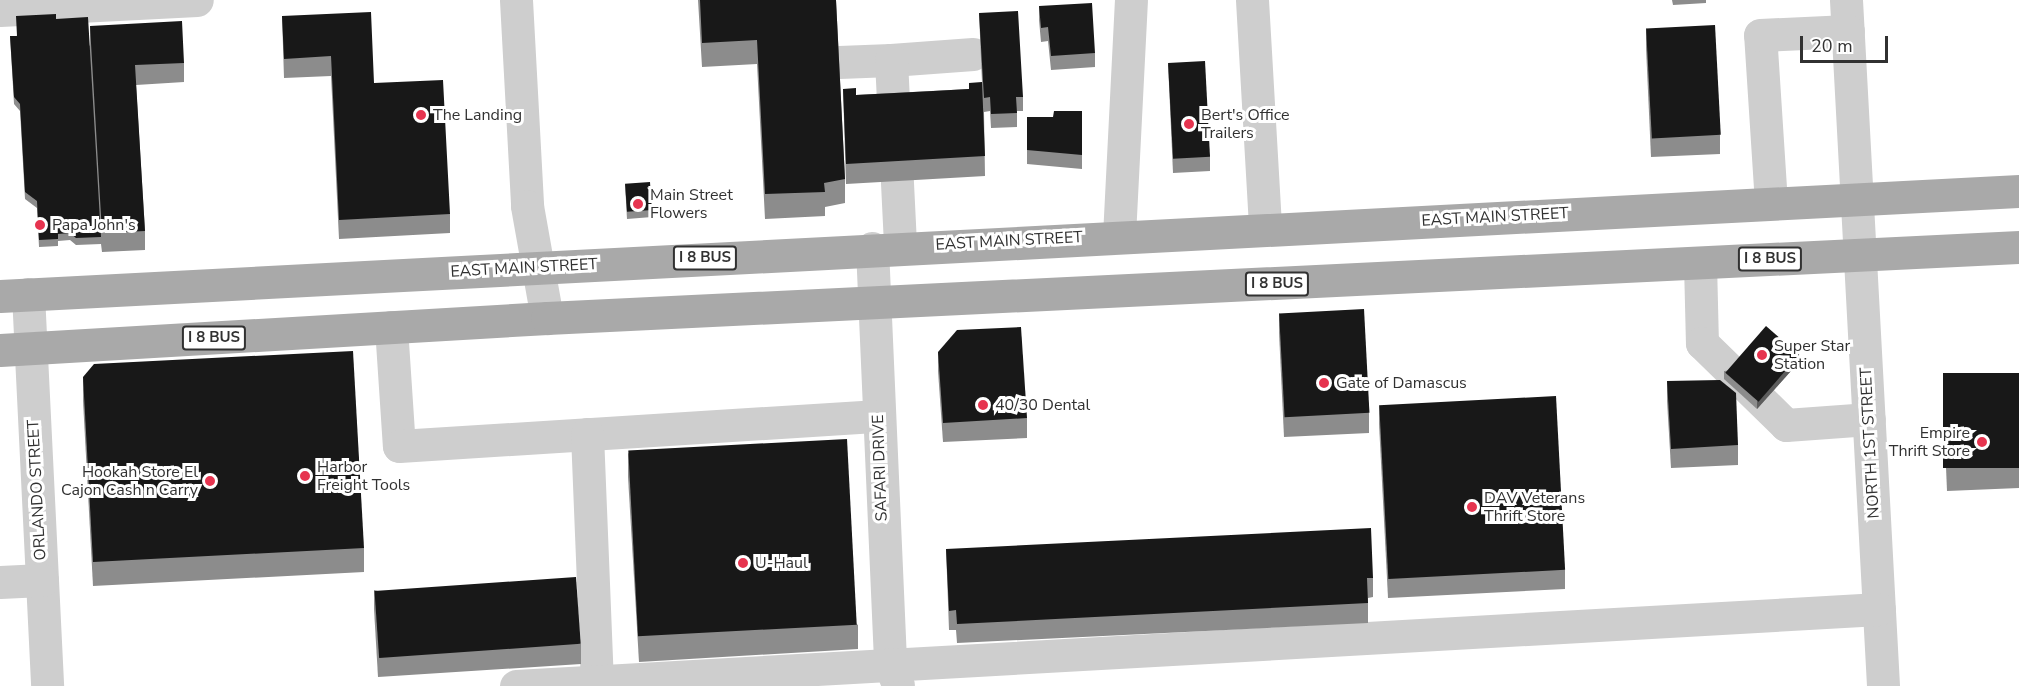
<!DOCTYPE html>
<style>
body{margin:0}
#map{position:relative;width:2019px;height:686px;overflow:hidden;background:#fff;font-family:"Nunito Sans",sans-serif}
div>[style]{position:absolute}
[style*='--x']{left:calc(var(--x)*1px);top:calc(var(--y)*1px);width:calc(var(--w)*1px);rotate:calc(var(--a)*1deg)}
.minor>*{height:33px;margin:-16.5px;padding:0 16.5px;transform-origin:16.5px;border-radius:16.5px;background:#cecece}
.major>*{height:33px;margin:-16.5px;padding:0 16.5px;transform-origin:16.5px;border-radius:16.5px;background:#a9a9a9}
.wall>*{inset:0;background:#8c8c8c}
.shaded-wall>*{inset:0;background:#5d5d5d}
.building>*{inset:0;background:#181818;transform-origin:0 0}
.dots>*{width:16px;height:16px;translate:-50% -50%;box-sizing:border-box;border:3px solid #fff;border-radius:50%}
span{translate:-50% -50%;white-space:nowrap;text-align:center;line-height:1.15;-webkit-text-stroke:6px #fff;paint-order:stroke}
.shield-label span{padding:2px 4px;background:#fff;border:2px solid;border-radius:4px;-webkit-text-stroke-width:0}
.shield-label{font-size:15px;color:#313131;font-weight:700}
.poi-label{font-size:16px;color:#313131}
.left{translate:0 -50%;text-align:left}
.right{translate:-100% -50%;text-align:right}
.street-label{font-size:16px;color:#313131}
.scale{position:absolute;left:1800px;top:36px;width:88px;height:27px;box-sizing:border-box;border:3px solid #313131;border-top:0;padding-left:8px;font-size:18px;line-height:21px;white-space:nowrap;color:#313131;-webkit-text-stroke:4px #fff;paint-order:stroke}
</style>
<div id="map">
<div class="minor">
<div style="--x:516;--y:0;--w:206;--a:86.9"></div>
<div style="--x:527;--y:206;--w:114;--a:79.9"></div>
<div style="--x:1252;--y:0;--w:228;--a:86.7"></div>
<div style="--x:1846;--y:0;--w:687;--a:86.91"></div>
<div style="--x:0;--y:10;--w:197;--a:-2.9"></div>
<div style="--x:891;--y:60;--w:82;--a:-4.2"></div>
<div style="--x:839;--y:62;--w:52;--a:-2.2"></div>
<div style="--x:891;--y:60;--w:186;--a:87.2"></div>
<div style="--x:1771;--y:203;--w:168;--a:-93.7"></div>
<div style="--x:1760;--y:35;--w:88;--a:-2.6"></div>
<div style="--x:1119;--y:236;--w:236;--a:-87.1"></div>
<div style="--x:872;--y:248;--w:416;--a:87.5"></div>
<div style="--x:890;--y:664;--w:22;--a:69"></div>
<div style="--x:1700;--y:263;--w:80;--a:88.6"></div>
<div style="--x:1702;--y:343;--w:117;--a:44.3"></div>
<div style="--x:1786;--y:425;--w:83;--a:-4.1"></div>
<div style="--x:28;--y:294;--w:392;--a:87.2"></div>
<div style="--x:391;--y:327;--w:119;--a:86.2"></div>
<div style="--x:399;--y:446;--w:480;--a:-3.6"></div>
<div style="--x:587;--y:434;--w:247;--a:87.7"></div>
<div style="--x:0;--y:582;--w:42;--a:-2.7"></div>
<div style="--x:516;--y:686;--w:1365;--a:-3.23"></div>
</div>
<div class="major">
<div style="--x:0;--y:296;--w:2022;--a:-2.98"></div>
<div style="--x:0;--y:350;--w:548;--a:-3.35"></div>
<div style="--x:547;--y:318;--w:1474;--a:-2.76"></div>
</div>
<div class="wall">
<div style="clip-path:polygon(698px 0,836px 0,845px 179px,845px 203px,825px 207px,825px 216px,765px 219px,757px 64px,702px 67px)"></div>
<div style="clip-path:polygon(1672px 0,1706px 0,1706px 3px,1673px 5px)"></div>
<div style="clip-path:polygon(1039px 6px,1095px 53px,1095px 67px,1051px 70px,1048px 41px,1041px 42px,1039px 20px)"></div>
<div style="clip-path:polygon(979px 13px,1023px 97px,1023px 111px,1017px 111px,1017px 127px,991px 128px,990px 111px,984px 112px,985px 176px,846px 184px,843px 89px,856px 95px,969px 89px,982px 82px)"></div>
<div style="clip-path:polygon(282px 16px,374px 83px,450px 214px,450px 233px,339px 239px,331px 76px,284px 78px)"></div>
<div style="clip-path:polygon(56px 19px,90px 46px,90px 26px,184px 63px,184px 82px,136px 85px,145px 231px,145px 250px,102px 252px,101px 244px,76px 245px,70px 240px,58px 241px,58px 246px,39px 247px,37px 208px,25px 199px,20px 111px,14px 104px,10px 36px,16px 36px)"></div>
<div style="clip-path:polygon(1646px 28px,1720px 135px,1720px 154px,1651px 157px,1646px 48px)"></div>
<div style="clip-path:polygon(1168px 63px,1210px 157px,1210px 171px,1173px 173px)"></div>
<div style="clip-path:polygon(1082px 111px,1082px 169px,1027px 164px,1027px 117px,1053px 117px)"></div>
<div style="clip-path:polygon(625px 184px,652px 210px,652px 217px,627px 219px)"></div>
<div style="clip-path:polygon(1279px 313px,1369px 413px,1369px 433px,1284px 437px,1279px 333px)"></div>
<div style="clip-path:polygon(938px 352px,1027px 418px,1027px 438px,943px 442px,938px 371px)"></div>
<div style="clip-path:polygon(1799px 362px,1757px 409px,1724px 379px,1724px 371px)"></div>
<div style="clip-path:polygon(2019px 373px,2019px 488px,1947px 491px,1943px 396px,1943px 377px)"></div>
<div style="clip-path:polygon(83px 377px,364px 548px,364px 572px,93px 586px,83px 401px)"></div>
<div style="clip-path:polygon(1667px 381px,1738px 445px,1738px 465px,1671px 468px,1667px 401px)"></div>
<div style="clip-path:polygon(1379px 405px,1565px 570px,1565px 589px,1388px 598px,1379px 424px)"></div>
<div style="clip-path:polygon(628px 453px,858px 625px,858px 649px,639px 662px,628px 477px)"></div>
<div style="clip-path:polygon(946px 549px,1373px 578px,1373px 597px,1368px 598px,1368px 623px,957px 643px,956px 630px,949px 630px)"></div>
<div style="clip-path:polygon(374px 590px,581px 644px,581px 664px,378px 677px,374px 609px)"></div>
</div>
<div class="shaded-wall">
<div style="clip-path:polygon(1799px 355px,1799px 362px,1757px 409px,1757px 401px)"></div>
</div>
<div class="building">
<div style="clip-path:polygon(700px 0,836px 0,845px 179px,824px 183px,825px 192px,765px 194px,757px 40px,702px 43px)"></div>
<div style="clip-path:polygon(1092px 3px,1095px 53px,1051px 56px,1048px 27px,1041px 28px,1039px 6px)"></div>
<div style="clip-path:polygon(1018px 11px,1023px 97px,1016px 97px,1017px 113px,991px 114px,990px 97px,984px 98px,979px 13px)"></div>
<div style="clip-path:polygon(371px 12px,374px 83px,443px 80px,450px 214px,339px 220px,331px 56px,284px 59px,282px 16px)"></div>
<div style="clip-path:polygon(56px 14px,56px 19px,88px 17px,101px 237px,76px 238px,70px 233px,58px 234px,58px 239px,39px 240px,37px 201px,25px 192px,20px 104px,14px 97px,10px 36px,17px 36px,16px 16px)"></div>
<div style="clip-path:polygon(182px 21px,184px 63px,135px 65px,145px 231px,102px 233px,90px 26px)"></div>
<div style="left:1715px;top:25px;width:110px;height:69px;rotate:87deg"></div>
<div style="left:1205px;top:61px;width:96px;height:37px;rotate:87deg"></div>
<div style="clip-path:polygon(982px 82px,985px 156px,846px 164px,843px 89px,856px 88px,856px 95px,933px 91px,969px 89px,969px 83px)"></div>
<div style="clip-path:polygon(1054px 111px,1082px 111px,1082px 155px,1027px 150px,1027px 117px,1053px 117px)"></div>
<div style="left:650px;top:182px;width:28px;height:25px;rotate:86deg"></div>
<div style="left:1364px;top:309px;width:104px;height:85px;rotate:87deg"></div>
<div style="left:1766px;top:326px;width:44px;height:62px;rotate:41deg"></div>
<div style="clip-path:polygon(1021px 327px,1027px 418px,943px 423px,938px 352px,957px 330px)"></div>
<div style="clip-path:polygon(353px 351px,364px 548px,93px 562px,83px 377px,94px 364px)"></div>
<div style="left:2019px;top:373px;width:95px;height:76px;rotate:90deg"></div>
<div style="clip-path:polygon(1720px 380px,1736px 393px,1738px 445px,1671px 449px,1667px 381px)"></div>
<div style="left:1556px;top:396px;width:174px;height:177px;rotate:87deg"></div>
<div style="left:847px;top:439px;width:186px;height:219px;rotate:87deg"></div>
<div style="clip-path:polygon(1371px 528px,1373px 578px,1367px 578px,1368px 603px,957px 624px,956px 610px,949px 611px,946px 549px)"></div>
<div style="left:576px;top:577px;width:67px;height:202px;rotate:86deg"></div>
</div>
<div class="dots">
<div style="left:421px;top:115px;background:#e6344f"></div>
<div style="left:1189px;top:124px;background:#e6344f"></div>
<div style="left:638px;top:204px;background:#e6344f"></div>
<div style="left:40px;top:225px;background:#e6344f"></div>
<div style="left:1762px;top:355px;background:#e6344f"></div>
<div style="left:1324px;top:383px;background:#e6344f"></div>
<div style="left:983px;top:405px;background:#e6344f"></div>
<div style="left:1982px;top:442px;background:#e6344f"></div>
<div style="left:305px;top:476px;background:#e6344f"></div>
<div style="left:210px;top:481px;background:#e6344f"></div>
<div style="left:1472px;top:507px;background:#e6344f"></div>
<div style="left:743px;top:563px;background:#e6344f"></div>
</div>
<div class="shield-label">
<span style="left:705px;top:258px">I 8 BUS</span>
<span style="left:1770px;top:259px">I 8 BUS</span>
<span style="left:1277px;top:284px">I 8 BUS</span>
<span style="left:214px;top:338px">I 8 BUS</span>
</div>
<div class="poi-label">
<span class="left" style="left:433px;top:115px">The Landing</span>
<span class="left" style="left:1201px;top:124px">Bert's Office<br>Trailers</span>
<span class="left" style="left:650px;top:204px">Main Street<br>Flowers</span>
<span class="left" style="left:52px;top:225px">Papa John's</span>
<span class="left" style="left:1774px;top:355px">Super Star<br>Station</span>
<span class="left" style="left:1336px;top:383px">Gate of Damascus</span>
<span class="left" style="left:995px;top:405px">40/30 Dental</span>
<span class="right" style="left:1970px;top:442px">Empire<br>Thrift Store</span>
<span class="left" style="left:317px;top:476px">Harbor<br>Freight Tools</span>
<span class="right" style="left:198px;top:481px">Hookah Store El<br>Cajon Cash n Carry</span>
<span class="left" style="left:1484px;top:507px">DAV Veterans<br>Thrift Store</span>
<span class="left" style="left:755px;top:563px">U-Haul</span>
</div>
<div class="street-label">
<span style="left:1495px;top:217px;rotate:-3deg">EAST MAIN STREET</span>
<span style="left:1009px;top:241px;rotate:-3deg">EAST MAIN STREET</span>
<span style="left:524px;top:268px;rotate:-3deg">EAST MAIN STREET</span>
<span style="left:1870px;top:443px;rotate:-93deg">NORTH 1ST STREET</span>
<span style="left:880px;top:468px;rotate:-92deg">SAFARI DRIVE</span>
<span style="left:37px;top:490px;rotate:-93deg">ORLANDO STREET</span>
</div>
<div class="scale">20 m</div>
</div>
